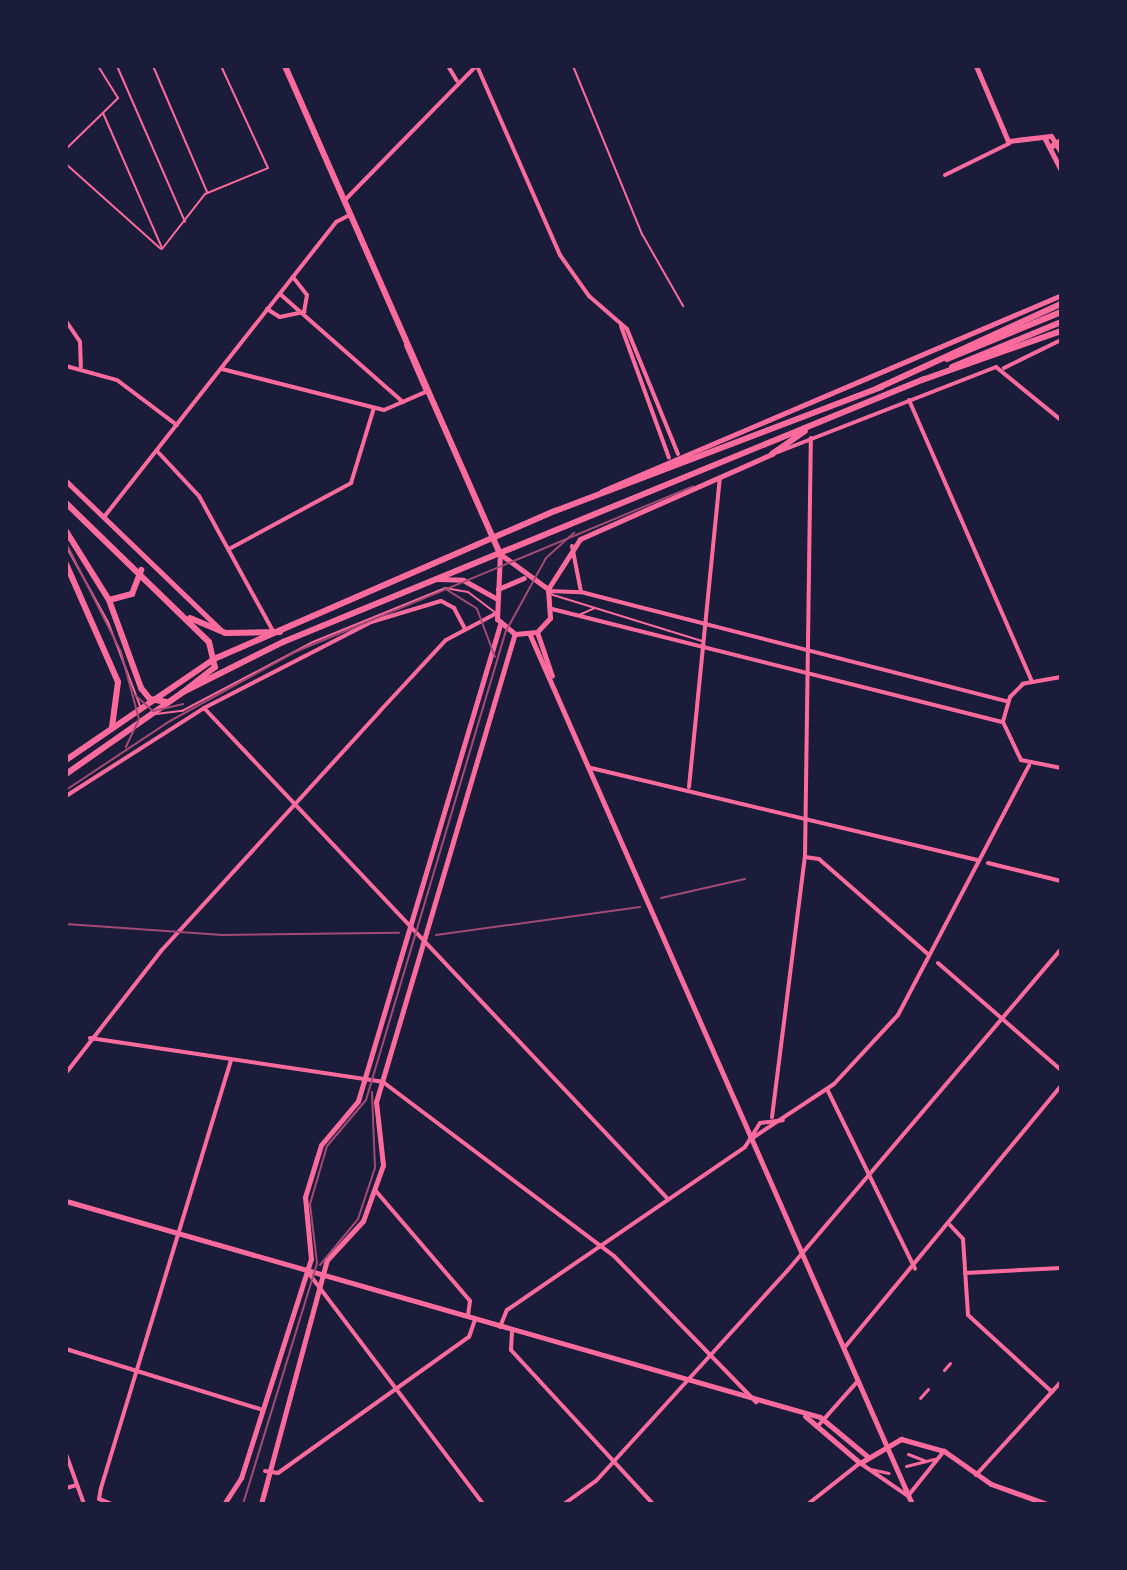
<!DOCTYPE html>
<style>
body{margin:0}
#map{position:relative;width:1127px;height:1570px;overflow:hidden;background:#1b1b3a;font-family:Karla,sans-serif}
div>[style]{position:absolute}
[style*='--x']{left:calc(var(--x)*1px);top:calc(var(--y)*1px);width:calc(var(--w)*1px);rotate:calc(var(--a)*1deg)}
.service>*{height:2px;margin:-1px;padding:0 1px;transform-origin:1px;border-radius:1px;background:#ff6b9d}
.pedestrian>*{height:3px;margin:-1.5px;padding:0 1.5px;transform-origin:1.5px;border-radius:1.5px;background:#ff6b9d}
.minor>*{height:4px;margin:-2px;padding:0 2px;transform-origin:2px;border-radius:2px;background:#ff6b9d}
.tertiary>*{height:5px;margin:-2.5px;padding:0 2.5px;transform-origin:2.5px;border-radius:2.5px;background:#ff6b9d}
.secondary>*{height:5px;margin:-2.5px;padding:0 2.5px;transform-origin:2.5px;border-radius:2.5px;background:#ff6b9d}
.primary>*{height:6px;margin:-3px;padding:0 3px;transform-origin:3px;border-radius:3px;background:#ff6b9d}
.trunk>*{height:6px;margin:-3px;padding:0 3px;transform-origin:3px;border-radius:3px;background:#ff6b9d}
.tram>*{height:2px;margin:-1px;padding:0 1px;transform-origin:1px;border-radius:1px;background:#a44b75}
.rail>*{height:2px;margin:-1px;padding:0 1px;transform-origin:1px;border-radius:1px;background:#a44b75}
span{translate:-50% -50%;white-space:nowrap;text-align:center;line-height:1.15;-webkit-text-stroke:7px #1b1b3a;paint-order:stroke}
.frame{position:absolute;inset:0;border:68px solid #1b1b3a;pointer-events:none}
</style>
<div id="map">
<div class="service">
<div style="--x:117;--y:66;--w:170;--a:66.4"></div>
<div style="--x:153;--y:66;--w:137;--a:66.8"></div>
<div style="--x:573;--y:66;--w:182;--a:67.7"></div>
<div style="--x:642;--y:234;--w:83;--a:60.3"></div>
<div style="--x:103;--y:113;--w:147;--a:66.4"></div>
<div style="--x:66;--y:149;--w:73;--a:-44.4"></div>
<div style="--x:118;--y:98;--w:38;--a:-122"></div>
<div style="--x:66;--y:164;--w:127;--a:41.8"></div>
<div style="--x:162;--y:249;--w:70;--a:-52"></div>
<div style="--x:205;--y:194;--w:68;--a:-22.4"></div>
<div style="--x:268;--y:168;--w:112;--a:-114.7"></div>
<div style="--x:66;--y:546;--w:87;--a:61.1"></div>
<div style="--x:108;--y:622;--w:90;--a:69.1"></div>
<div style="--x:550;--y:594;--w:159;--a:17.2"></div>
<div style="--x:579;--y:615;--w:17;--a:-24"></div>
<div style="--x:156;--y:714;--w:26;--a:-7"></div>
<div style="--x:182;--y:711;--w:148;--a:-27.8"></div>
<div style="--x:313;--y:642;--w:143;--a:-22.2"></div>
<div style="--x:445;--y:588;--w:23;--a:10"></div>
<div style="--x:468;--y:592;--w:34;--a:37"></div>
</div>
<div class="pedestrian">
<div style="--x:944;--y:1370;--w:9;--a:-49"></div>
<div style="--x:920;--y:1398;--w:12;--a:-48"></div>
<div style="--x:908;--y:1454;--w:17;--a:21"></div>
<div style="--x:906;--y:1466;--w:30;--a:-14"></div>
<div style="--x:870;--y:1469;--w:19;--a:12"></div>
</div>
<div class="minor">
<div style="--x:448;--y:66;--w:17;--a:59"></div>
<div style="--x:477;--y:66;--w:206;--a:66.3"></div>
<div style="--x:560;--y:255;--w:50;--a:54.7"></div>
<div style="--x:589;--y:296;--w:50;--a:41"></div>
<div style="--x:627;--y:329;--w:135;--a:67.8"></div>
<div style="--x:945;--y:175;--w:72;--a:-26.2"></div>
<div style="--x:344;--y:201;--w:189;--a:-45.6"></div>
<div style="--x:280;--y:294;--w:164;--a:41.3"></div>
<div style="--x:267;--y:309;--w:15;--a:32"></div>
<div style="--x:280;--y:317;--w:25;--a:-12"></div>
<div style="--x:304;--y:312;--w:17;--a:-80"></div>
<div style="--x:307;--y:295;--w:23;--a:-128"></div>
<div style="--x:66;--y:321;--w:25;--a:56"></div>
<div style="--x:80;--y:342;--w:25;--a:88"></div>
<div style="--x:621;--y:326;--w:140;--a:70"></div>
<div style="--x:66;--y:366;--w:53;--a:15.4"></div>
<div style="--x:117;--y:380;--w:75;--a:36.9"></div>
<div style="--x:1004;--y:368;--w:64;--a:-26.2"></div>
<div style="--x:222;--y:369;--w:167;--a:14.2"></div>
<div style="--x:384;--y:410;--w:48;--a:-23.4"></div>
<div style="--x:909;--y:400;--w:305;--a:66.4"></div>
<div style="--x:157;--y:451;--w:62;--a:47"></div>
<div style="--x:199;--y:496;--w:154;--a:61.3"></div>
<div style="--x:778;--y:452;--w:234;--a:-21.3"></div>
<div style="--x:996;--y:367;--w:84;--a:39.2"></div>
<div style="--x:104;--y:517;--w:375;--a:-51.8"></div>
<div style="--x:336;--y:222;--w:16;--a:-27"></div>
<div style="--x:572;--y:546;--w:47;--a:78.9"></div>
<div style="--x:229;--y:549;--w:139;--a:-28.4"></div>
<div style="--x:351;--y:483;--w:78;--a:-73"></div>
<div style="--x:548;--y:591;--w:33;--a:2"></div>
<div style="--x:581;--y:592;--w:440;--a:14.4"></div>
<div style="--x:552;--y:609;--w:465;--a:14.1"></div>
<div style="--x:1061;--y:677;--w:39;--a:170"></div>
<div style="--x:1023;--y:684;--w:18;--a:135"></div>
<div style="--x:1010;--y:697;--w:26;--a:106"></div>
<div style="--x:1003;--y:722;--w:42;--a:64.7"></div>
<div style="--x:1021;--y:760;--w:41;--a:11.3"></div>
<div style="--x:204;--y:708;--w:676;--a:46.62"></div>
<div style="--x:591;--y:768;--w:396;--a:13.4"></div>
<div style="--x:689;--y:787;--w:310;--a:-84.3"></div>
<div style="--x:66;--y:796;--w:164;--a:-32.5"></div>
<div style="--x:204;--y:708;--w:188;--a:-27.2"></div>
<div style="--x:371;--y:622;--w:73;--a:-16.7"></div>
<div style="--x:441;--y:601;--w:15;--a:28"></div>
<div style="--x:454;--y:608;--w:24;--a:62"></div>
<div style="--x:805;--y:857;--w:14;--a:8"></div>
<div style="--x:819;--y:859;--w:146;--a:41.1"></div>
<div style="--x:988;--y:863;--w:75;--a:13.9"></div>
<div style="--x:938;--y:963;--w:163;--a:41"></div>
<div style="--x:90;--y:1038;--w:296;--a:8.5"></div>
<div style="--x:383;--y:1082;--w:289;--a:37"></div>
<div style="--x:614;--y:1256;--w:204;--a:45.8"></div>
<div style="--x:66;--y:1073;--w:155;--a:-52.1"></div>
<div style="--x:161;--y:951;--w:323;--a:-47.6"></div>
<div style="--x:379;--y:712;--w:98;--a:-47.1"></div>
<div style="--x:446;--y:640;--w:55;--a:-28"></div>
<div style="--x:827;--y:1089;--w:200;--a:63.9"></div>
<div style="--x:772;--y:1117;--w:262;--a:-82.8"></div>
<div style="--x:805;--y:857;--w:419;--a:-89.2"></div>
<div style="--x:754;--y:1137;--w:96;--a:-33.5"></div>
<div style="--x:834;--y:1084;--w:94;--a:-47.2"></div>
<div style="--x:898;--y:1015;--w:282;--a:-62.3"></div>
<div style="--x:375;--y:1190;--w:146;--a:49.4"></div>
<div style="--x:470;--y:1301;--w:14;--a:98"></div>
<div style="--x:950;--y:1225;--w:19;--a:47"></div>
<div style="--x:963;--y:1239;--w:76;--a:86.2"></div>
<div style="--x:968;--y:1315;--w:114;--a:42.5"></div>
<div style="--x:307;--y:1271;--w:292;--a:52.9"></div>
<div style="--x:965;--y:1273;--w:96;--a:-3"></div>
<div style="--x:500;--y:1327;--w:18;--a:-68"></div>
<div style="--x:507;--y:1310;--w:288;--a:-34.4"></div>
<div style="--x:745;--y:1147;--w:28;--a:-58"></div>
<div style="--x:760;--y:1123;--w:23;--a:-7"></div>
<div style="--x:512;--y:1331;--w:19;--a:93"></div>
<div style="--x:511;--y:1350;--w:209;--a:47.3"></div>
<div style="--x:845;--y:1347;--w:339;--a:-50.4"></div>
<div style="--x:66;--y:1349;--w:206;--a:17.2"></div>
<div style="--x:817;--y:1427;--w:60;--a:-48.4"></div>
<div style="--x:66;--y:1454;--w:53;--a:70.2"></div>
<div style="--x:265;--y:1471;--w:13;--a:9"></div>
<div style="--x:278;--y:1473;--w:234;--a:-35.5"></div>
<div style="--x:469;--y:1337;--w:18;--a:-71"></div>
<div style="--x:976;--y:1475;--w:126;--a:-47.6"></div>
<div style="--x:66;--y:1488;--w:11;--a:-15"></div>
<div style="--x:112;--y:1504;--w:14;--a:-159"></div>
<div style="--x:99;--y:1499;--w:11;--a:-80"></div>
<div style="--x:101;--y:1488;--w:447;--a:-73.1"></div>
<div style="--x:564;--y:1504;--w:39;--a:-36"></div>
<div style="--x:596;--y:1481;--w:285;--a:-47.7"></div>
<div style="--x:788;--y:1270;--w:421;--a:-49.6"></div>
<div style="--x:808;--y:1504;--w:66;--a:-38.3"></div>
<div style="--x:860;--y:1463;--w:58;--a:34.5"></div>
<div style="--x:908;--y:1496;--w:58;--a:-51.3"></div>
</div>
<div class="tertiary">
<div style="--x:976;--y:66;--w:82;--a:66.9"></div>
<div style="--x:1008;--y:141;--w:43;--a:-6.6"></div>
<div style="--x:1051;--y:136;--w:19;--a:58"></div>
<div style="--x:1044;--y:137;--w:37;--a:63"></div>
<div style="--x:66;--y:481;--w:215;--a:43.9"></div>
<div style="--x:602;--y:491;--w:499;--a:-23.1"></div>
<div style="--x:66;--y:1201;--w:784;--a:15.99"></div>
<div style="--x:820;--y:1417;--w:61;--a:39.7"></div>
<div style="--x:805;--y:1416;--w:72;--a:40.5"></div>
<div style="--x:860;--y:1463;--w:48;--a:-30.3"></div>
<div style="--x:901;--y:1439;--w:45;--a:15.6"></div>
<div style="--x:944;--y:1451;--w:57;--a:35.1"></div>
<div style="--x:991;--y:1484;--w:59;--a:19.7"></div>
<div style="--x:224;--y:1504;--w:31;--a:-57"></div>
<div style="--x:241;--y:1478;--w:230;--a:-72.3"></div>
<div style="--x:311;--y:1259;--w:62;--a:-95.5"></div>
<div style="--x:305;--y:1197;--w:54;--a:-72.9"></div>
<div style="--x:321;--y:1145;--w:57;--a:-49.9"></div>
<div style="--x:358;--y:1101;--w:497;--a:-73.4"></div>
<div style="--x:261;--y:1504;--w:253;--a:-74.9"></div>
<div style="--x:327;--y:1260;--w:53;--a:-47.3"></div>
<div style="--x:363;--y:1221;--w:59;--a:-70.3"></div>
<div style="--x:383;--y:1165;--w:63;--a:-96.3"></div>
<div style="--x:376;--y:1102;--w:488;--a:-73.5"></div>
</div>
<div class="secondary">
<div style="--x:500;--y:554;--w:59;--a:36.1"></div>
<div style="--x:548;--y:589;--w:29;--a:86"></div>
<div style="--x:550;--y:618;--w:19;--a:133"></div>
<div style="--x:537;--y:632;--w:22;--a:175"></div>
<div style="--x:515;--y:634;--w:23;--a:-140"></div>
<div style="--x:497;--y:619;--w:65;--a:-87.4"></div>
<div style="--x:438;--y:579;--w:25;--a:2"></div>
<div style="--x:463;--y:580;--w:38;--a:29"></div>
<div style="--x:498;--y:589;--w:28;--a:-23"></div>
<div style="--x:548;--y:589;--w:59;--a:-57.4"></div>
<div style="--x:580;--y:539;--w:210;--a:-23.9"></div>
<div style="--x:537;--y:632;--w:46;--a:71.2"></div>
<div style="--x:530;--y:635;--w:949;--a:66.27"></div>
</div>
<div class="primary">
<div style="--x:285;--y:66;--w:533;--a:66.22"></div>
<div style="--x:407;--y:345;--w:48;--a:66.6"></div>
<div style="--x:947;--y:359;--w:123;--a:-22.4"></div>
<div style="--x:952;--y:367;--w:118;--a:-22.4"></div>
<div style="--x:772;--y:454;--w:40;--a:-34.9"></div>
<div style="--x:66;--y:503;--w:199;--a:44.2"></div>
<div style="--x:209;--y:642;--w:26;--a:77"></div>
<div style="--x:215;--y:667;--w:41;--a:142"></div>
<div style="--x:66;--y:531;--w:81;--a:58.1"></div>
<div style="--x:109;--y:600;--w:94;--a:70"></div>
<div style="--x:141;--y:688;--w:14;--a:51"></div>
<div style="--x:150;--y:699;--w:17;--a:10"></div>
<div style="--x:66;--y:564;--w:129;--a:66.2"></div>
<div style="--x:118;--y:682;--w:45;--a:97.6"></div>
<div style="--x:109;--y:600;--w:24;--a:-15"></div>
<div style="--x:132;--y:594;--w:26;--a:-69"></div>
<div style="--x:190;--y:618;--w:38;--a:23"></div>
<div style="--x:225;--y:633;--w:55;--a:-1"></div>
<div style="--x:66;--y:760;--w:179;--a:-34.3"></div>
<div style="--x:214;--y:659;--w:372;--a:-23.5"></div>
<div style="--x:555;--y:511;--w:349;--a:-20.8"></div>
<div style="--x:66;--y:774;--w:143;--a:-35"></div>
<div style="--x:183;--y:692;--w:112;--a:-26.6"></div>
<div style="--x:283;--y:642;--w:693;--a:-22.31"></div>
</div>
<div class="trunk">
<div style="--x:1051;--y:147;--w:12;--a:-31"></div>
<div style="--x:922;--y:380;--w:147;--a:-19.4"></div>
<div style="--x:878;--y:388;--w:201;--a:-24.7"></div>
</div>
<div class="tram">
<div style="--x:66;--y:543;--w:122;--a:63.2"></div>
<div style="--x:121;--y:652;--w:69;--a:75"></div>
<div style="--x:139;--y:719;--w:31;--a:115"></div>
<div style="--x:444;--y:588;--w:39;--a:32"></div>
<div style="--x:477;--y:609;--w:51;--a:69.4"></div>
<div style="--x:135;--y:695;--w:24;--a:42"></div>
<div style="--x:153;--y:711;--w:31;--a:-13"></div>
<div style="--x:66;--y:790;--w:125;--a:-33.6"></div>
<div style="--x:170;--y:721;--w:143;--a:-28.9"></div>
<div style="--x:295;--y:652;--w:431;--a:-22.6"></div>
<div style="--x:320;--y:1265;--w:60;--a:-50.4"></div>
<div style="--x:358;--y:1219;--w:54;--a:-71.6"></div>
<div style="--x:375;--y:1168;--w:76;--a:-92.3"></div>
<div style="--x:243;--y:1504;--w:252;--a:-72.9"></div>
<div style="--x:317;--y:1263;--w:59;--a:-96.8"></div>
<div style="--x:310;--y:1204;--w:60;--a:-73.7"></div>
<div style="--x:327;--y:1146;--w:60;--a:-49.7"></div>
<div style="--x:366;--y:1100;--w:489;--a:-73.4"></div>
<div style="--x:506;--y:631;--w:83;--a:-61.3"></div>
<div style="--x:546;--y:558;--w:38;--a:-42"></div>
</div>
<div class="rail">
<div style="--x:661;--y:898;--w:86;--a:-12.7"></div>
<div style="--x:66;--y:924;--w:157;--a:4"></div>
<div style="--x:223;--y:935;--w:176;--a:-0.7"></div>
<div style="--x:436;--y:935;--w:206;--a:-7.8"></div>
</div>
<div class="frame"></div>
</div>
